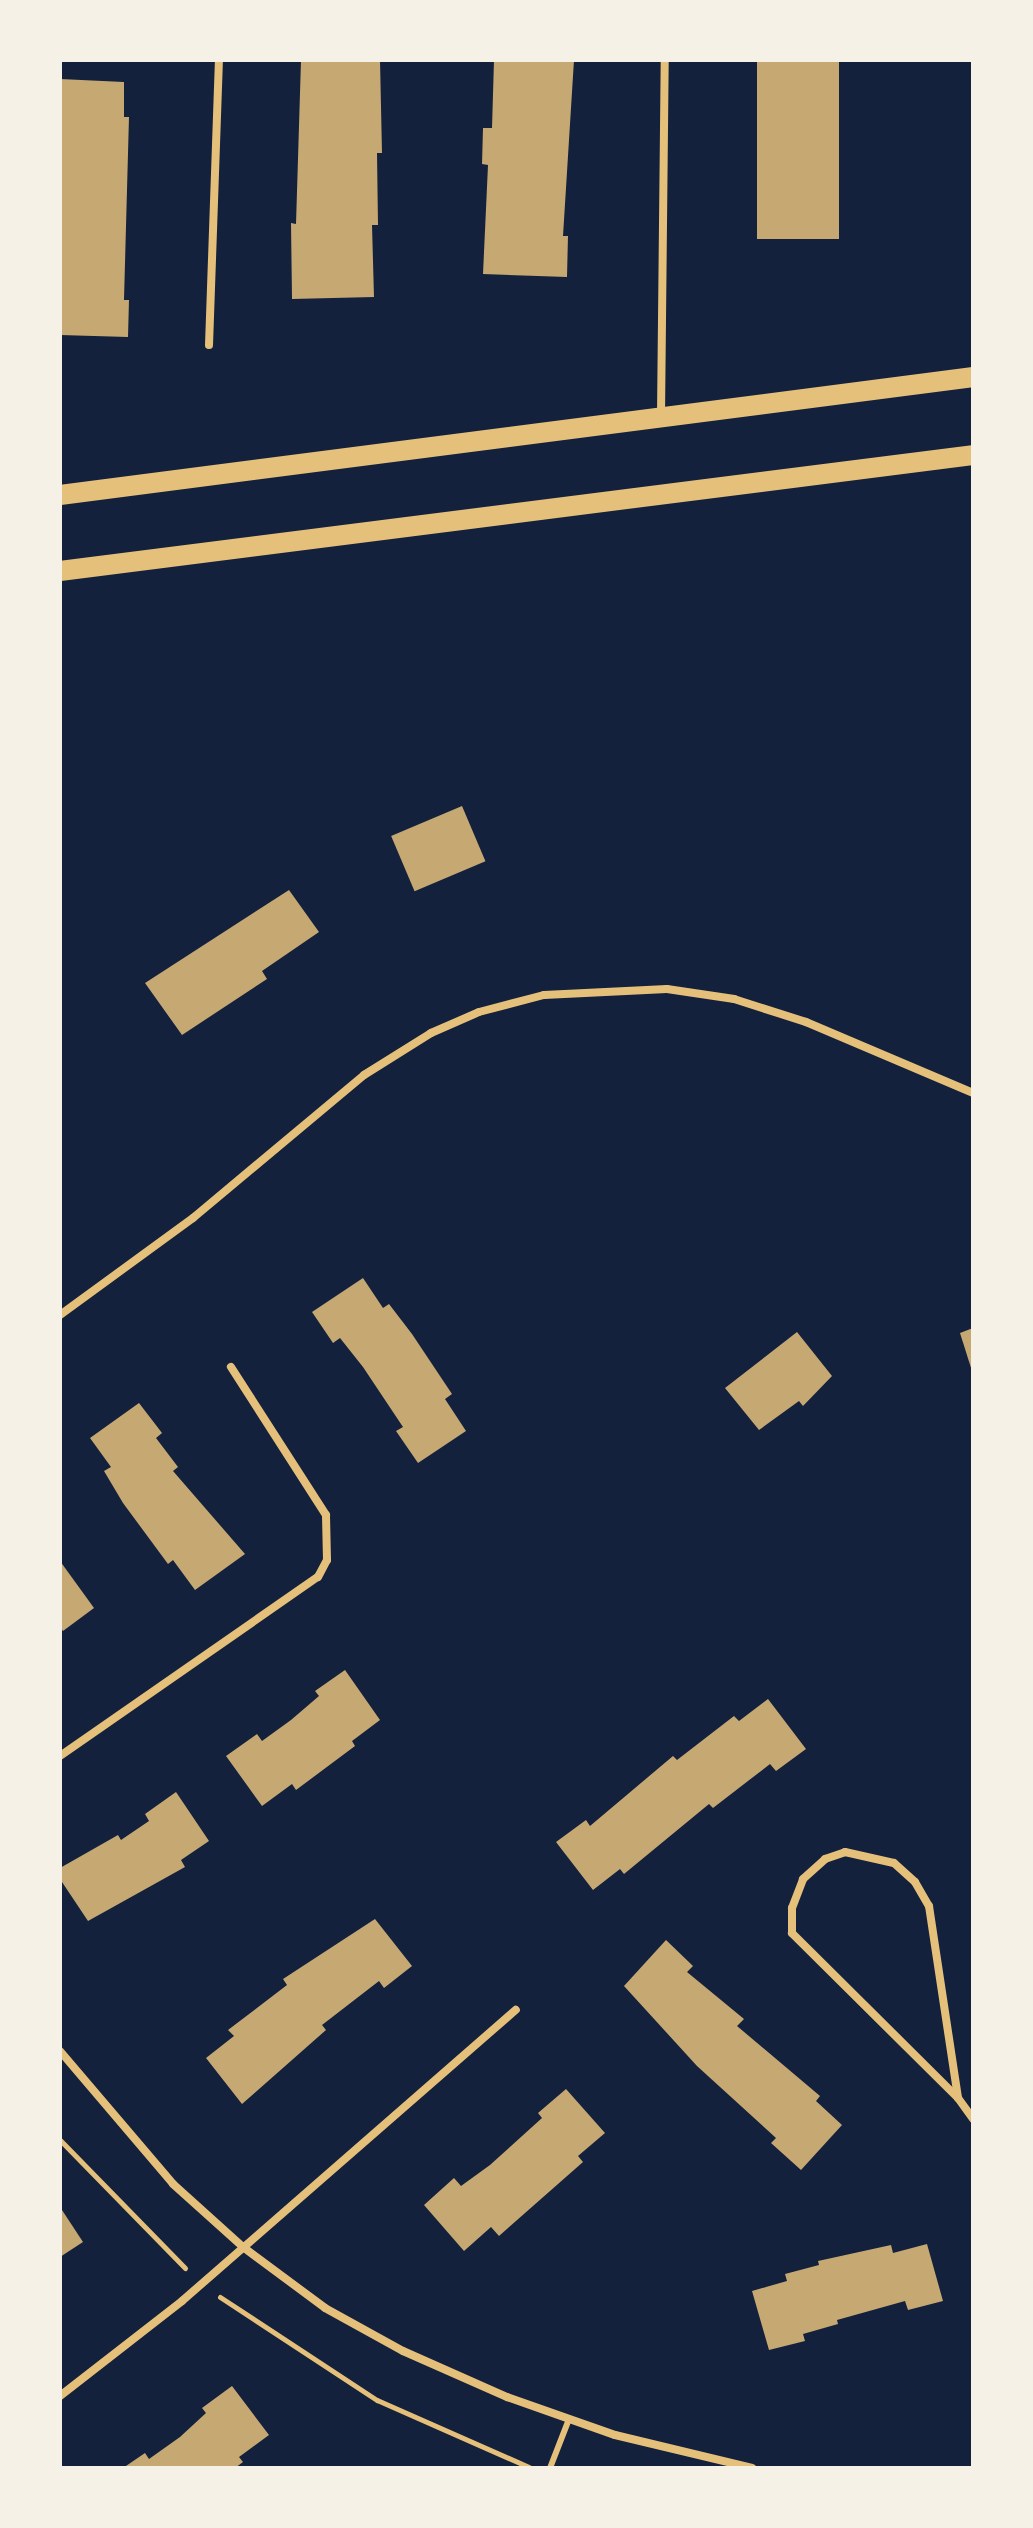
<!DOCTYPE html>
<style>
body{margin:0}
#map{position:relative;width:1033px;height:2528px;overflow:hidden;background:#14213d;font-family:"Alegreya Sans",sans-serif}
div>[style]{position:absolute}
[style*='--x']{left:calc(var(--x)*1px);top:calc(var(--y)*1px);width:calc(var(--w)*1px);rotate:calc(var(--a)*1deg)}
.building>*{inset:0;background:#c6a872;transform-origin:0 0}
.path>*{height:5px;margin:-2.5px;padding:0 2.5px;transform-origin:2.5px;border-radius:2.5px;background:#e5c07b}
.service>*{height:6px;margin:-3px;padding:0 3px;transform-origin:3px;border-radius:3px;background:#e5c07b}
.minor>*{height:8px;margin:-4px;padding:0 4px;transform-origin:4px;border-radius:4px;background:#e5c07b}
.primary>*{height:20px;margin:-10px;padding:0 10px;transform-origin:10px;border-radius:10px;background:#e5c07b}
span{translate:-50% -50%;white-space:nowrap;text-align:center;line-height:1.15;-webkit-text-stroke:8px #f6f1e7;paint-order:stroke}
.frame{position:absolute;inset:0;border:62px solid #f6f1e7;pointer-events:none}
</style>
<div id="map">
<div class="building">
<div style="clip-path:polygon(301px 60px,380px 60px,382px 153px,377px 153px,378px 225px,372px 225px,374px 297px,292px 299px,291px 223px,296px 224px)"></div>
<div style="clip-path:polygon(494px 60px,574px 60px,563px 236px,568px 236px,567px 277px,483px 274px,488px 165px,482px 164px,483px 128px,492px 128px)"></div>
<div style="left:757px;top:60px;width:82px;height:179px"></div>
<div style="clip-path:polygon(60px 79px,124px 82px,124px 117px,129px 117px,124px 300px,129px 300px,128px 337px,60px 335px)"></div>
<div style="left:462px;top:806px;width:60px;height:77px;rotate:67deg"></div>
<div style="clip-path:polygon(289px 890px,319px 932px,262px 971px,267px 979px,182px 1035px,145px 983px)"></div>
<div style="clip-path:polygon(363px 1278px,383px 1308px,389px 1304px,412px 1334px,452px 1394px,445px 1399px,466px 1431px,418px 1463px,396px 1431px,403px 1427px,363px 1367px,340px 1338px,333px 1343px,312px 1312px)"></div>
<div style="clip-path:polygon(973px 1328px,973px 1371px,972px 1371px,960px 1333px)"></div>
<div style="clip-path:polygon(797px 1332px,832px 1376px,803px 1406px,799px 1401px,759px 1430px,725px 1388px)"></div>
<div style="clip-path:polygon(139px 1403px,162px 1433px,156px 1438px,178px 1467px,173px 1471px,245px 1554px,195px 1590px,173px 1560px,168px 1564px,123px 1503px,104px 1471px,111px 1467px,90px 1438px)"></div>
<div style="clip-path:polygon(60px 1561px,94px 1608px,63px 1631px,60px 1627px)"></div>
<div style="clip-path:polygon(345px 1670px,380px 1720px,352px 1741px,355px 1746px,296px 1790px,292px 1784px,262px 1806px,226px 1756px,257px 1734px,262px 1741px,291px 1720px,319px 1696px,315px 1691px)"></div>
<div style="clip-path:polygon(768px 1699px,806px 1749px,776px 1771px,770px 1764px,713px 1808px,709px 1804px,624px 1874px,620px 1869px,593px 1890px,556px 1842px,586px 1820px,590px 1826px,673px 1756px,677px 1760px,734px 1716px,739px 1721px)"></div>
<div style="clip-path:polygon(176px 1792px,209px 1841px,181px 1860px,185px 1867px,88px 1921px,60px 1879px,60px 1868px,118px 1835px,121px 1840px,149px 1821px,145px 1814px)"></div>
<div style="clip-path:polygon(375px 1919px,412px 1966px,384px 1988px,379px 1981px,322px 2025px,326px 2030px,242px 2104px,206px 2058px,234px 2036px,228px 2030px,287px 1985px,283px 1979px)"></div>
<div style="clip-path:polygon(666px 1940px,693px 1966px,687px 1972px,744px 2019px,737px 2026px,820px 2096px,816px 2101px,842px 2125px,801px 2170px,771px 2143px,776px 2138px,697px 2066px,624px 1986px)"></div>
<div style="clip-path:polygon(566px 2089px,605px 2133px,578px 2156px,583px 2162px,499px 2236px,491px 2227px,464px 2251px,424px 2205px,454px 2178px,461px 2186px,490px 2165px,542px 2118px,538px 2113px)"></div>
<div style="clip-path:polygon(60px 2207px,83px 2242px,60px 2257px)"></div>
<div style="clip-path:polygon(927px 2244px,943px 2301px,908px 2310px,905px 2301px,837px 2320px,838px 2324px,803px 2334px,805px 2341px,769px 2350px,752px 2291px,787px 2281px,785px 2274px,819px 2265px,818px 2261px,891px 2245px,893px 2253px)"></div>
<div style="clip-path:polygon(232px 2386px,269px 2435px,239px 2457px,243px 2462px,235px 2468px,123px 2468px,145px 2453px,149px 2459px,180px 2437px,206px 2413px,202px 2408px)"></div>
</div>
<div class="path">
<div style="--x:60;--y:2140;--w:179;--a:45.7"></div>
<div style="--x:220;--y:2297;--w:188;--a:33.3"></div>
<div style="--x:377;--y:2400;--w:166;--a:23.8"></div>
</div>
<div class="service">
<div style="--x:550;--y:2468;--w:53;--a:-68.8"></div>
</div>
<div class="minor">
<div style="--x:209;--y:345;--w:285;--a:-88"></div>
<div style="--x:661;--y:415;--w:355;--a:-89.4"></div>
<div style="--x:60;--y:1315;--w:165;--a:-36.1"></div>
<div style="--x:193;--y:1218;--w:223;--a:-39.9"></div>
<div style="--x:364;--y:1075;--w:79;--a:-32.1"></div>
<div style="--x:431;--y:1033;--w:52;--a:-23.6"></div>
<div style="--x:479;--y:1012;--w:67;--a:-14.7"></div>
<div style="--x:544;--y:995;--w:123;--a:-2.8"></div>
<div style="--x:667;--y:989;--w:68;--a:8.5"></div>
<div style="--x:734;--y:999;--w:76;--a:17.7"></div>
<div style="--x:806;--y:1022;--w:181;--a:23"></div>
<div style="--x:60;--y:1756;--w:314;--a:-34.8"></div>
<div style="--x:318;--y:1577;--w:19;--a:-62"></div>
<div style="--x:327;--y:1560;--w:45;--a:-91.3"></div>
<div style="--x:326;--y:1515;--w:176;--a:-122.7"></div>
<div style="--x:845;--y:1852;--w:50;--a:12.7"></div>
<div style="--x:894;--y:1863;--w:28;--a:42"></div>
<div style="--x:915;--y:1882;--w:28;--a:60"></div>
<div style="--x:929;--y:1906;--w:194;--a:81.4"></div>
<div style="--x:958;--y:2098;--w:234;--a:-135.2"></div>
<div style="--x:792;--y:1933;--w:25;--a:-90"></div>
<div style="--x:792;--y:1908;--w:31;--a:-69"></div>
<div style="--x:803;--y:1879;--w:30;--a:-42"></div>
<div style="--x:825;--y:1859;--w:21;--a:-19"></div>
<div style="--x:60;--y:2051;--w:175;--a:49.6"></div>
<div style="--x:173;--y:2184;--w:94;--a:42"></div>
<div style="--x:243;--y:2247;--w:102;--a:36.6"></div>
<div style="--x:325;--y:2308;--w:89;--a:28.9"></div>
<div style="--x:403;--y:2351;--w:114;--a:23.9"></div>
<div style="--x:507;--y:2397;--w:114;--a:19.4"></div>
<div style="--x:615;--y:2435;--w:141;--a:13.5"></div>
<div style="--x:958;--y:2098;--w:26;--a:54"></div>
<div style="--x:60;--y:2396;--w:155;--a:-37.9"></div>
<div style="--x:182;--y:2301;--w:443;--a:-41.1"></div>
</div>
<div class="primary">
<div style="--x:60;--y:495;--w:921;--a:-7.36"></div>
<div style="--x:60;--y:571;--w:920;--a:-7.24"></div>
</div>
<div class="frame"></div>
</div>
